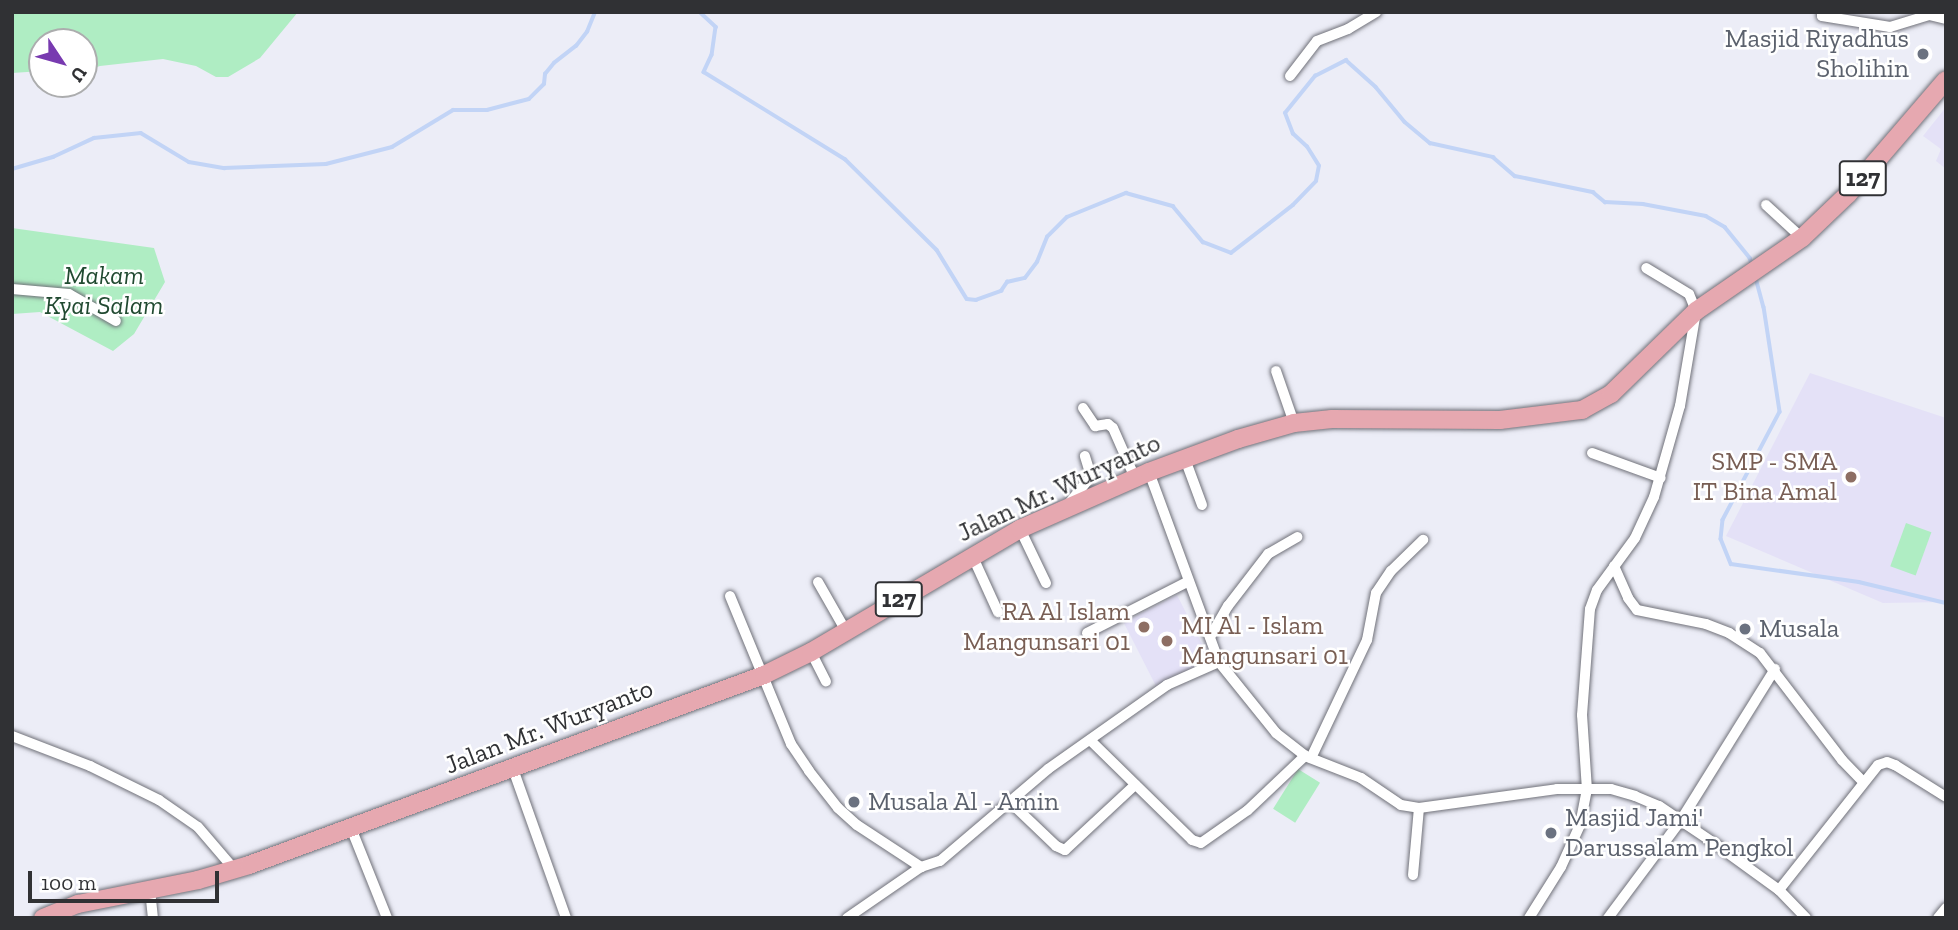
<!DOCTYPE html>
<style>
body{margin:0}
#map{position:relative;width:1958px;height:930px;overflow:hidden;background:#ecedf7;font-family:"Zilla Slab",serif}
div>[style]{position:absolute}
[style*='--x']{left:calc(var(--x)*1px);top:calc(var(--y)*1px);width:calc(var(--w)*1px);rotate:calc(var(--a)*1deg)}
.education>*{inset:0;background:#e4e1f7;transform-origin:0 0}
.green>*{inset:0;background:#afedc3;transform-origin:0 0}
.stream>*{height:3.5px;margin:-1.75px;padding:0 1.75px;transform-origin:1.75px;border-radius:1.75px;background:#c2d4f6}
.roads{filter:drop-shadow(0 0 2px #707179) drop-shadow(0 0 2px #707179)}
.street>*{height:10px;margin:-5px;padding:0 5px;transform-origin:5px;border-radius:5px;background:#fff}
.primary>*{height:18px;margin:-9px;padding:0 9px;transform-origin:9px;border-radius:9px;background:#e6a8b0}
.dots>*{width:19px;height:19px;translate:-50% -50%;box-sizing:border-box;border:4px solid #fff;border-radius:50%}
span{translate:-50% -50%;white-space:nowrap;text-align:center;line-height:1.15;-webkit-text-stroke:5px #fff;paint-order:stroke}
.shield-label span{padding:2px 5px;background:#fff;border:2px solid;border-radius:5px;-webkit-text-stroke-width:0}
.shield-label{font-size:24px;color:#303134;font-weight:700}
.worship-label{font-size:26px;color:#5b616d}
.right{translate:-100% -50%;text-align:right}
.left{translate:0 -50%;text-align:left}
.park-label{font-size:26px;color:#214a31;font-style:italic}
.education-label{font-size:26px;color:#785e54}
.street-label{font-size:26px;color:#303134}
.frame{position:absolute;inset:0;border:14px solid #303134;pointer-events:none}
.north{position:absolute;left:28px;top:28px;width:70px;height:70px;box-sizing:border-box;background:#fff;border:2px solid #acadae;border-radius:50%;rotate:126deg;font-size:19px;font-weight:700;line-height:28px;text-align:center;color:#303134}
.north::after{content:'';display:block;margin:auto;width:24px;height:32px;background:#783ab0;clip-path:polygon(50% 0,100% 100%,50% 72%,0 100%)}
.scale{position:absolute;left:28px;top:871px;width:191px;height:32px;box-sizing:border-box;border:4px solid #303134;border-top:0;padding-left:9px;font-size:21px;line-height:24px;white-space:nowrap;color:#303134;-webkit-text-stroke:5px #fff;paint-order:stroke}
</style>
<div id="map">
<div class="education">
<div style="clip-path:polygon(1946px 107px,1946px 169px,1936px 161px,1941px 149px,1923px 136px)"></div>
<div style="clip-path:polygon(1810px 373px,1946px 418px,1946px 602px,1883px 603px,1726px 536px)"></div>
<div style="left:1177px;top:595px;width:72px;height:60px;rotate:63deg"></div>
</div>
<div class="green">
<div style="clip-path:polygon(12px 12px,298px 12px,260px 58px,228px 77px,216px 77px,196px 66px,163px 59px,100px 66px,84px 71px,84px 42px,42px 42px,42px 71px,12px 73px)"></div>
<div style="clip-path:polygon(12px 228px,154px 248px,165px 282px,134px 334px,113px 351px,40px 312px,12px 314px)"></div>
<div style="left:1906px;top:523px;width:27px;height:46px;rotate:20deg"></div>
<div style="left:1298px;top:769px;width:26px;height:47px;rotate:32deg"></div>
</div>
<div class="stream">
<div style="--x:700;--y:12;--w:22;--a:43"></div>
<div style="--x:716;--y:27;--w:28;--a:98"></div>
<div style="--x:712;--y:55;--w:19;--a:115"></div>
<div style="--x:704;--y:72;--w:166;--a:31.7"></div>
<div style="--x:845;--y:159;--w:129;--a:44.7"></div>
<div style="--x:937;--y:250;--w:57;--a:58.5"></div>
<div style="--x:967;--y:299;--w:9;--a:6"></div>
<div style="--x:976;--y:300;--w:27;--a:-20"></div>
<div style="--x:1001;--y:291;--w:11;--a:-56"></div>
<div style="--x:1007;--y:282;--w:18;--a:-13"></div>
<div style="--x:1025;--y:278;--w:20;--a:-53"></div>
<div style="--x:1037;--y:262;--w:27;--a:-68"></div>
<div style="--x:1047;--y:237;--w:28;--a:-45"></div>
<div style="--x:1067;--y:217;--w:64;--a:-22.1"></div>
<div style="--x:1126;--y:193;--w:49;--a:15.5"></div>
<div style="--x:1173;--y:206;--w:47;--a:50.2"></div>
<div style="--x:1203;--y:242;--w:30;--a:21"></div>
<div style="--x:1231;--y:253;--w:78;--a:-37.7"></div>
<div style="--x:1293;--y:205;--w:33;--a:-46"></div>
<div style="--x:1316;--y:181;--w:15;--a:-79"></div>
<div style="--x:1319;--y:166;--w:22;--a:-122"></div>
<div style="--x:1307;--y:147;--w:19;--a:-137"></div>
<div style="--x:1293;--y:134;--w:22;--a:-111"></div>
<div style="--x:1285;--y:113;--w:48;--a:-51"></div>
<div style="--x:1315;--y:76;--w:35;--a:-27"></div>
<div style="--x:1346;--y:60;--w:40;--a:42"></div>
<div style="--x:1376;--y:87;--w:45;--a:50.4"></div>
<div style="--x:1405;--y:122;--w:33;--a:40"></div>
<div style="--x:1430;--y:143;--w:65;--a:12.5"></div>
<div style="--x:1493;--y:157;--w:29;--a:41"></div>
<div style="--x:1515;--y:176;--w:80;--a:11.6"></div>
<div style="--x:1593;--y:192;--w:16;--a:40"></div>
<div style="--x:1605;--y:202;--w:38;--a:3"></div>
<div style="--x:1643;--y:204;--w:64;--a:10.8"></div>
<div style="--x:1706;--y:216;--w:22;--a:30"></div>
<div style="--x:1725;--y:227;--w:40;--a:51"></div>
<div style="--x:1750;--y:258;--w:9;--a:72"></div>
<div style="--x:12;--y:169;--w:43;--a:-16.3"></div>
<div style="--x:53;--y:157;--w:45;--a:-24.9"></div>
<div style="--x:94;--y:138;--w:47;--a:-6.1"></div>
<div style="--x:141;--y:133;--w:56;--a:31.1"></div>
<div style="--x:189;--y:162;--w:36;--a:10"></div>
<div style="--x:224;--y:168;--w:102;--a:-2.2"></div>
<div style="--x:326;--y:164;--w:68;--a:-14.4"></div>
<div style="--x:392;--y:147;--w:71;--a:-31.2"></div>
<div style="--x:453;--y:110;--w:34;--a:0"></div>
<div style="--x:487;--y:110;--w:43;--a:-14.7"></div>
<div style="--x:529;--y:99;--w:21;--a:-45"></div>
<div style="--x:544;--y:84;--w:10;--a:-84"></div>
<div style="--x:545;--y:74;--w:14;--a:-51"></div>
<div style="--x:554;--y:63;--w:28;--a:-38"></div>
<div style="--x:576;--y:46;--w:18;--a:-52"></div>
<div style="--x:587;--y:32;--w:22;--a:-68"></div>
<div style="--x:1756;--y:278;--w:30;--a:75"></div>
<div style="--x:1764;--y:307;--w:106;--a:81.3"></div>
<div style="--x:1780;--y:412;--w:122;--a:117.8"></div>
<div style="--x:1723;--y:520;--w:19;--a:96"></div>
<div style="--x:1721;--y:539;--w:27;--a:68"></div>
<div style="--x:1731;--y:564;--w:129;--a:8"></div>
<div style="--x:1859;--y:582;--w:89;--a:13.6"></div>
</div>
<div class="roads">
<div class="street">
<div style="--x:1822;--y:12;--w:4;--a:90"></div>
<div style="--x:1822;--y:16;--w:69;--a:9.2"></div>
<div style="--x:1890;--y:27;--w:41;--a:-17.1"></div>
<div style="--x:1929;--y:15;--w:17;--a:13"></div>
<div style="--x:1290;--y:76;--w:44;--a:-52.4"></div>
<div style="--x:1317;--y:41;--w:33;--a:-21"></div>
<div style="--x:1348;--y:29;--w:33;--a:-31"></div>
<div style="--x:1766;--y:205;--w:49;--a:42.5"></div>
<div style="--x:12;--y:289;--w:57;--a:5"></div>
<div style="--x:69;--y:294;--w:54;--a:29.9"></div>
<div style="--x:1276;--y:371;--w:55;--a:70.9"></div>
<div style="--x:1083;--y:408;--w:22;--a:56"></div>
<div style="--x:1095;--y:426;--w:13;--a:-9"></div>
<div style="--x:1108;--y:424;--w:6;--a:39"></div>
<div style="--x:1113;--y:428;--w:55;--a:66.3"></div>
<div style="--x:1592;--y:453;--w:73;--a:19.9"></div>
<div style="--x:1185;--y:459;--w:49;--a:69.7"></div>
<div style="--x:1149;--y:472;--w:202;--a:69.8"></div>
<div style="--x:1219;--y:662;--w:91;--a:51.2"></div>
<div style="--x:1276;--y:733;--w:37;--a:38"></div>
<div style="--x:1305;--y:756;--w:60;--a:21.4"></div>
<div style="--x:1361;--y:778;--w:48;--a:34"></div>
<div style="--x:1401;--y:805;--w:18;--a:9"></div>
<div style="--x:1419;--y:808;--w:139;--a:-7.8"></div>
<div style="--x:1557;--y:789;--w:54;--a:0"></div>
<div style="--x:1611;--y:789;--w:25;--a:16"></div>
<div style="--x:1635;--y:796;--w:26;--a:23"></div>
<div style="--x:1659;--y:806;--w:66;--a:33.9"></div>
<div style="--x:1714;--y:843;--w:80;--a:35.9"></div>
<div style="--x:1779;--y:890;--w:39;--a:46"></div>
<div style="--x:1067;--y:506;--w:38;--a:-51"></div>
<div style="--x:1091;--y:476;--w:21;--a:-107"></div>
<div style="--x:1020;--y:529;--w:60;--a:64.3"></div>
<div style="--x:972;--y:555;--w:63;--a:65.5"></div>
<div style="--x:1614;--y:566;--w:35;--a:66"></div>
<div style="--x:1628;--y:598;--w:15;--a:53"></div>
<div style="--x:1637;--y:610;--w:70;--a:11.5"></div>
<div style="--x:1706;--y:624;--w:25;--a:21"></div>
<div style="--x:1729;--y:633;--w:37;--a:33"></div>
<div style="--x:1760;--y:653;--w:135;--a:52.5"></div>
<div style="--x:1842;--y:760;--w:30;--a:46"></div>
<div style="--x:818;--y:582;--w:56;--a:60.3"></div>
<div style="--x:730;--y:596;--w:160;--a:67.6"></div>
<div style="--x:791;--y:744;--w:32;--a:56"></div>
<div style="--x:809;--y:771;--w:47;--a:51.9"></div>
<div style="--x:838;--y:808;--w:25;--a:42"></div>
<div style="--x:857;--y:825;--w:77;--a:33.3"></div>
<div style="--x:921;--y:867;--w:20;--a:-18"></div>
<div style="--x:940;--y:861;--w:142;--a:-40.4"></div>
<div style="--x:1048;--y:769;--w:146;--a:-35.2"></div>
<div style="--x:1167;--y:685;--w:57;--a:-23.9"></div>
<div style="--x:1087;--y:633;--w:114;--a:-27"></div>
<div style="--x:1210;--y:637;--w:36;--a:-60"></div>
<div style="--x:1228;--y:606;--w:66;--a:-52.4"></div>
<div style="--x:1268;--y:554;--w:34;--a:-30"></div>
<div style="--x:811;--y:652;--w:33;--a:63"></div>
<div style="--x:12;--y:736;--w:84;--a:21"></div>
<div style="--x:90;--y:766;--w:77;--a:26.2"></div>
<div style="--x:159;--y:800;--w:47;--a:34.7"></div>
<div style="--x:198;--y:827;--w:55;--a:49.4"></div>
<div style="--x:1090;--y:740;--w:143;--a:44.4"></div>
<div style="--x:1192;--y:840;--w:9;--a:18"></div>
<div style="--x:1201;--y:843;--w:57;--a:-35.1"></div>
<div style="--x:1248;--y:810;--w:79;--a:-43.5"></div>
<div style="--x:1311;--y:758;--w:131;--a:-64.6"></div>
<div style="--x:1367;--y:640;--w:48;--a:-79.2"></div>
<div style="--x:1376;--y:593;--w:27;--a:-56"></div>
<div style="--x:1391;--y:571;--w:45;--a:-44.1"></div>
<div style="--x:513;--y:769;--w:158;--a:70.4"></div>
<div style="--x:1010;--y:802;--w:64;--a:43.7"></div>
<div style="--x:1056;--y:846;--w:10;--a:24"></div>
<div style="--x:1065;--y:850;--w:96;--a:-42.9"></div>
<div style="--x:351;--y:828;--w:97;--a:68.2"></div>
<div style="--x:1413;--y:875;--w:67;--a:-84.9"></div>
<div style="--x:150;--y:890;--w:28;--a:84"></div>
<div style="--x:1779;--y:890;--w:159;--a:-51.6"></div>
<div style="--x:1878;--y:765;--w:9;--a:-18"></div>
<div style="--x:1887;--y:762;--w:9;--a:21"></div>
<div style="--x:1895;--y:765;--w:60;--a:32.1"></div>
<div style="--x:847;--y:918;--w:90;--a:-34.6"></div>
<div style="--x:1529;--y:918;--w:60;--a:-57.9"></div>
<div style="--x:1561;--y:867;--w:46;--a:-65.7"></div>
<div style="--x:1580;--y:825;--w:36;--a:-79"></div>
<div style="--x:1587;--y:790;--w:75;--a:-93.8"></div>
<div style="--x:1582;--y:715;--w:106;--a:-85.7"></div>
<div style="--x:1590;--y:609;--w:20;--a:-70"></div>
<div style="--x:1597;--y:590;--w:64;--a:-53.8"></div>
<div style="--x:1635;--y:538;--w:45;--a:-65.1"></div>
<div style="--x:1654;--y:497;--w:95;--a:-74.1"></div>
<div style="--x:1680;--y:406;--w:96;--a:-80.4"></div>
<div style="--x:1696;--y:311;--w:18;--a:-112"></div>
<div style="--x:1689;--y:294;--w:50;--a:-148.8"></div>
<div style="--x:1608;--y:918;--w:122;--a:-53.3"></div>
<div style="--x:1681;--y:820;--w:178;--a:-58.1"></div>
<div style="--x:1938;--y:918;--w:13;--a:-51"></div>
</div>
<div class="primary">
<div style="--x:43;--y:918;--w:38;--a:-22"></div>
<div style="--x:78;--y:904;--w:122;--a:-11.3"></div>
<div style="--x:198;--y:880;--w:53;--a:-16.4"></div>
<div style="--x:249;--y:865;--w:549;--a:-20.25"></div>
<div style="--x:764;--y:675;--w:52;--a:-26.1"></div>
<div style="--x:811;--y:652;--w:243;--a:-30.5"></div>
<div style="--x:1020;--y:529;--w:141;--a:-23.8"></div>
<div style="--x:1149;--y:472;--w:95;--a:-20.3"></div>
<div style="--x:1238;--y:439;--w:58;--a:-15.9"></div>
<div style="--x:1294;--y:423;--w:38;--a:-6"></div>
<div style="--x:1332;--y:419;--w:168;--a:0.3"></div>
<div style="--x:1500;--y:420;--w:83;--a:-7"></div>
<div style="--x:1582;--y:410;--w:33;--a:-29"></div>
<div style="--x:1611;--y:394;--w:119;--a:-44.3"></div>
<div style="--x:1696;--y:311;--w:129;--a:-34.6"></div>
<div style="--x:1802;--y:238;--w:64;--a:-43.7"></div>
<div style="--x:1848;--y:194;--w:150;--a:-49.3"></div>
</div>
</div>
<div class="dots">
<div style="left:1923px;top:54px;background:#6b7280"></div>
<div style="left:1851px;top:477px;background:#8d6e63"></div>
<div style="left:1144px;top:627px;background:#8d6e63"></div>
<div style="left:1745px;top:629px;background:#6b7280"></div>
<div style="left:1167px;top:641px;background:#8d6e63"></div>
<div style="left:854px;top:802px;background:#6b7280"></div>
<div style="left:1551px;top:833px;background:#6b7280"></div>
</div>
<div class="shield-label">
<span style="left:1863px;top:178px">127</span>
<span style="left:899px;top:599px">127</span>
</div>
<div class="worship-label">
<span class="right" style="left:1909px;top:54px">Masjid Riyadhus<br>Sholihin</span>
<span class="left" style="left:1759px;top:629px">Musala</span>
<span class="left" style="left:868px;top:802px">Musala Al - Amin</span>
<span class="left" style="left:1565px;top:833px">Masjid Jami'<br>Darussalam Pengkol</span>
</div>
<div class="park-label">
<span style="left:104px;top:291px">Makam<br>Kyai Salam</span>
</div>
<div class="education-label">
<span class="right" style="left:1837px;top:477px">SMP - SMA<br>IT Bina Amal</span>
<span class="right" style="left:1130px;top:627px">RA Al Islam<br>Mangunsari 01</span>
<span class="left" style="left:1181px;top:641px">MI Al - Islam<br>Mangunsari 01</span>
</div>
<div class="street-label">
<span style="left:1059px;top:488px;rotate:-25deg">Jalan Mr. Wuryanto</span>
<span style="left:549px;top:727px;rotate:-21deg">Jalan Mr. Wuryanto</span>
</div>
<div class="frame"></div>
<div class="north">U</div>
<div class="scale">100 m</div>
</div>
